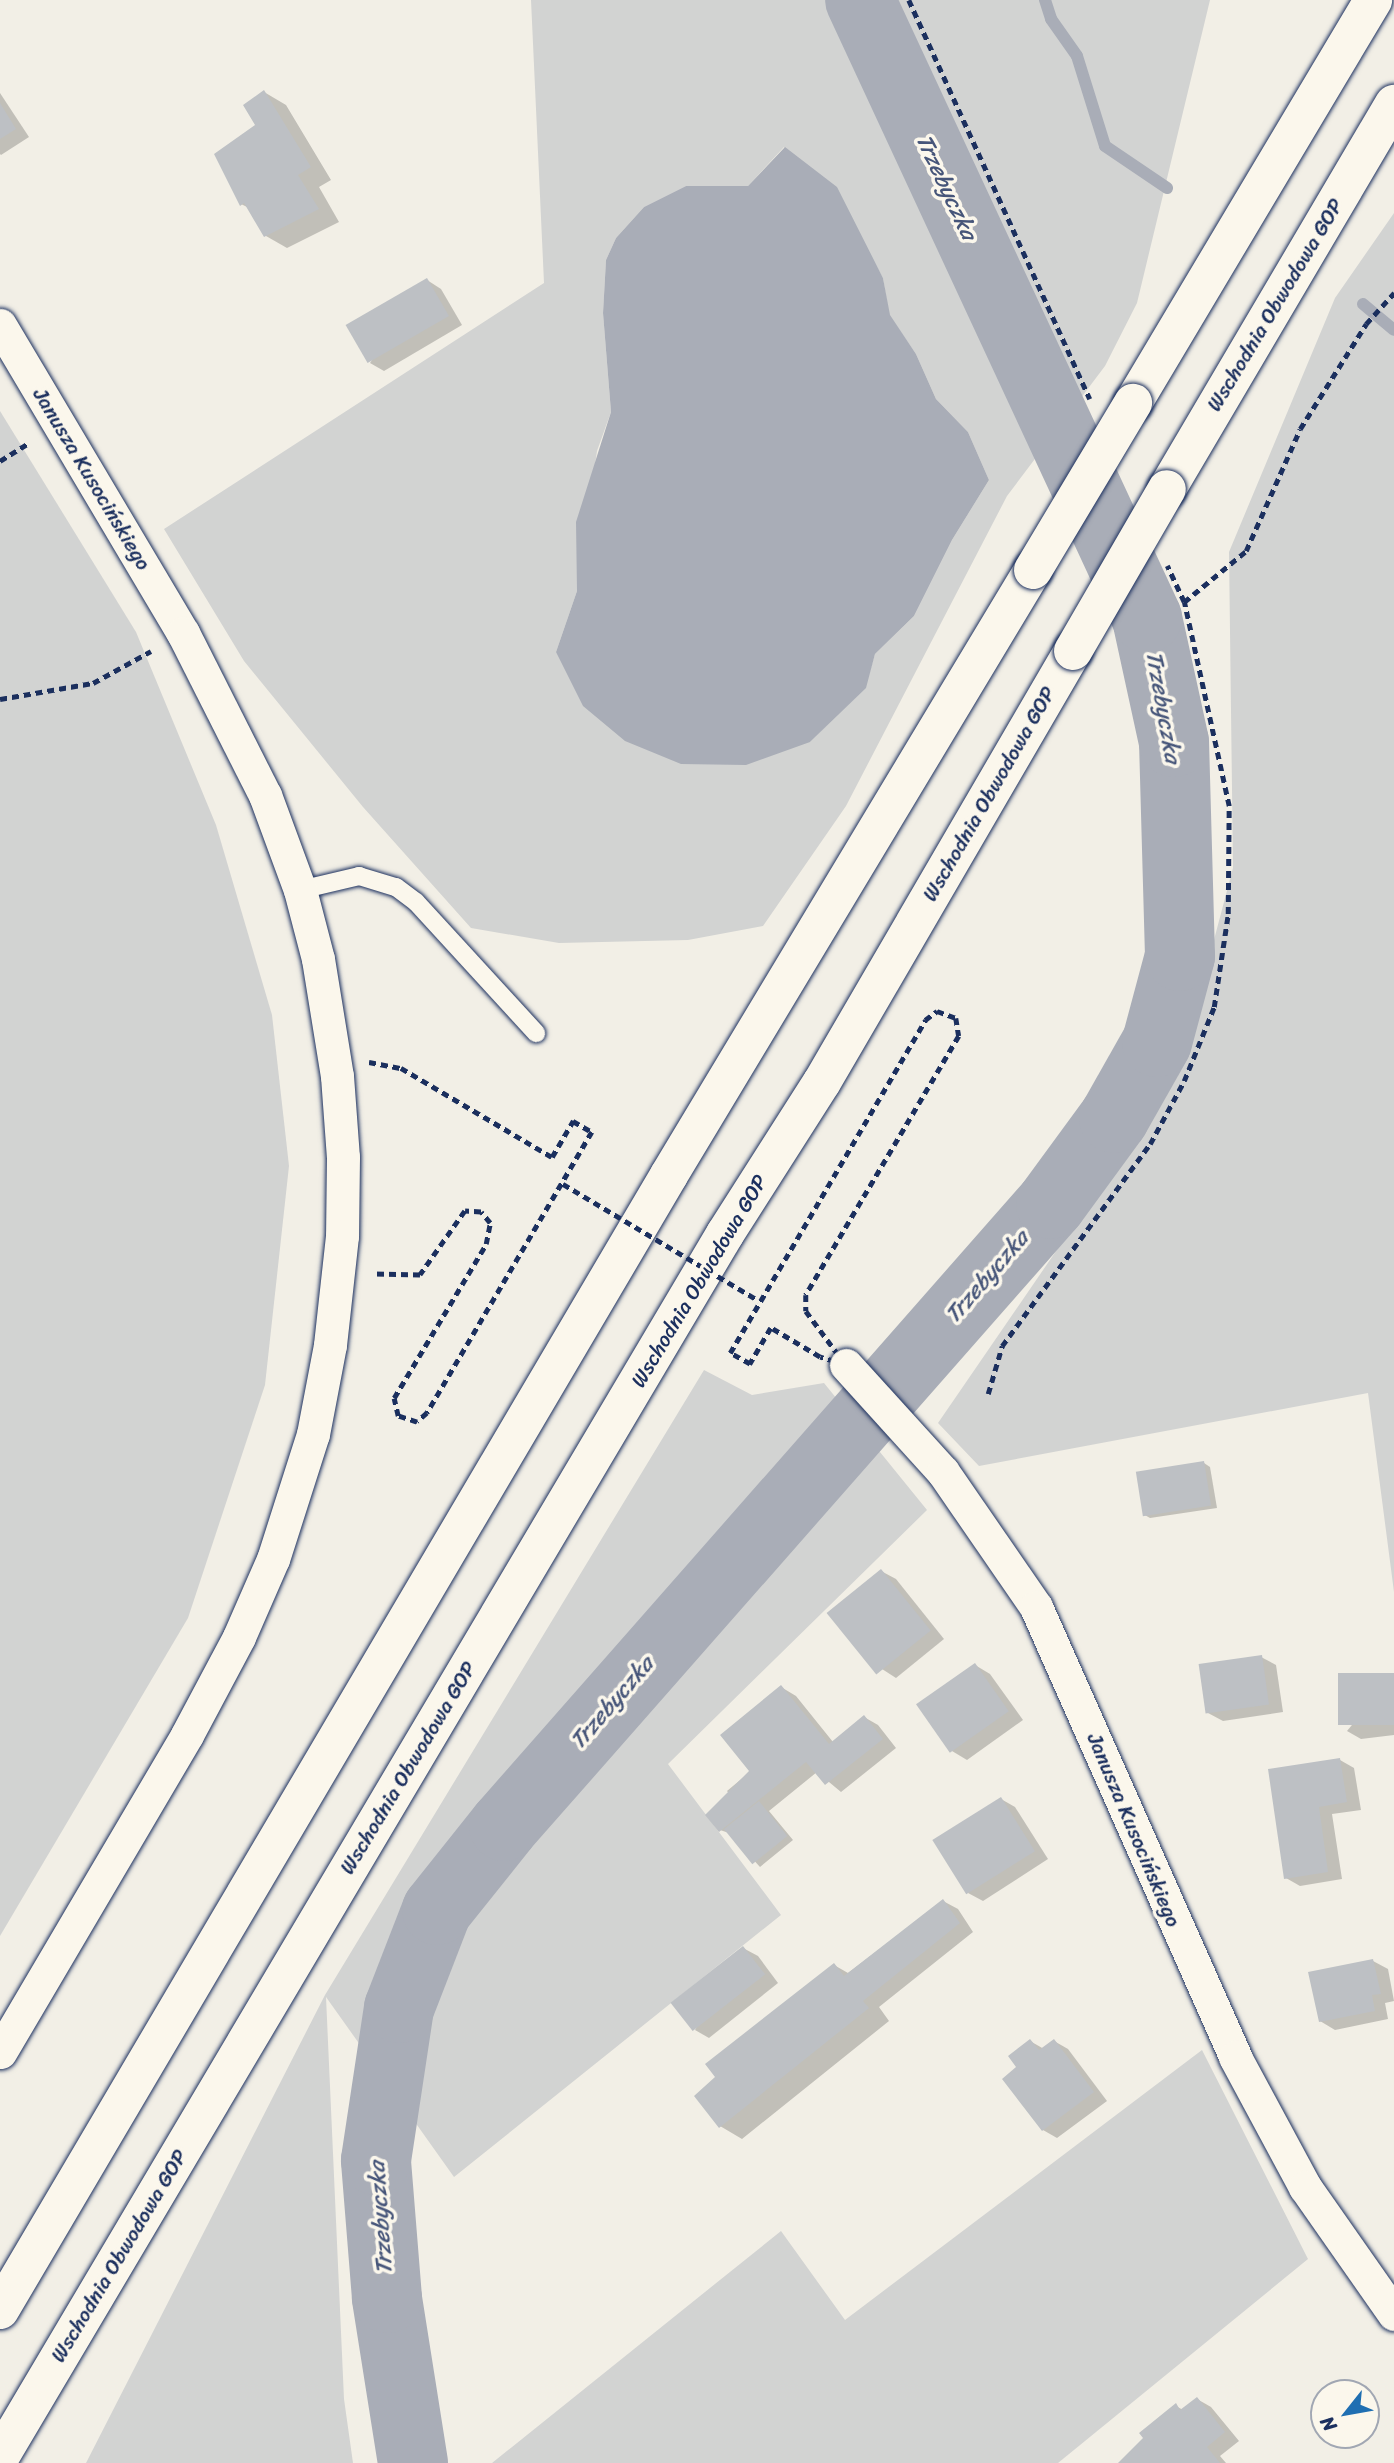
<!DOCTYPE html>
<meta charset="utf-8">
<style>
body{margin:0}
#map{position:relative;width:1394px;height:2463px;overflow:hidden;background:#f2efe6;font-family:Sriracha,sans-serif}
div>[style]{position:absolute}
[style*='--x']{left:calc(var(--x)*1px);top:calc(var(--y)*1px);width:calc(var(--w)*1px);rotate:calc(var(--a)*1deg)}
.green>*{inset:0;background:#d2d3d2}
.water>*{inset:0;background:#a9adb7}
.shadow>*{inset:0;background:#0003}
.stream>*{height:12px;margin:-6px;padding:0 6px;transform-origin:6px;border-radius:6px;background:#a9adb7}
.river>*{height:70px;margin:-35px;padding:0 35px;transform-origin:35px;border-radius:35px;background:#a9adb7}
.building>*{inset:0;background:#bdc0c4;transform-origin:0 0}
.path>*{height:4.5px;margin-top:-2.25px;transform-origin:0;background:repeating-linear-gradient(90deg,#1b2f5e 0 7px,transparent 0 12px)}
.roads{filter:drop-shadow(0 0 2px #1b2f5e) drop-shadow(0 0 2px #1b2f5e)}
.lane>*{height:18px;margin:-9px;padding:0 9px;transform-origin:9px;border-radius:9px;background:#fbf7ec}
.street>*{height:33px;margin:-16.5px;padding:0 16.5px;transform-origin:16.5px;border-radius:16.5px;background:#fbf7ec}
.highway>*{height:38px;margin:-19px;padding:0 19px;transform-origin:19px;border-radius:19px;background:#fbf7ec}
.path-bridge>*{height:4.5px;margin-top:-2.25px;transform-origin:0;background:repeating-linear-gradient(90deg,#1b2f5e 0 7px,transparent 0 12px)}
.bridges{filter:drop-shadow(0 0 2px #1b2f5e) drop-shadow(0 0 2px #1b2f5e)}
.highway-bridge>*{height:38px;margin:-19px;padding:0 19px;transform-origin:19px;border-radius:19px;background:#fbf7ec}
span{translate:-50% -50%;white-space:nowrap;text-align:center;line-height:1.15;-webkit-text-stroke:7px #fbf7ec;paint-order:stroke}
.street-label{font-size:21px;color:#1b2f5e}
.water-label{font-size:23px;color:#465579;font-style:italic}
.north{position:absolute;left:1310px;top:2379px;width:70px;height:70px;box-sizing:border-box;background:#fbf7ec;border:2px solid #a1a7b3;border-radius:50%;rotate:239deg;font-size:19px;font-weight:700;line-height:28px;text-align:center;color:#1b2f5e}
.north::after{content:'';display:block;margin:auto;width:24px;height:32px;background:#1f6fb2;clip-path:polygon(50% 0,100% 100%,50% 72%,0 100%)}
</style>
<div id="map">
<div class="green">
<div style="clip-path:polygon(evenodd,531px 0,1210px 0,1137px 303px,1105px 366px,1007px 496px,846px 806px,763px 926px,688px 940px,559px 943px,471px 928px,363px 807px,244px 661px,164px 529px,544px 283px,531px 0,784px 147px,862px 240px,883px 278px,889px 315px,916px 354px,936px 399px,968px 432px,989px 480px,952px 540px,914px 616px,875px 654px,865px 688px,810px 742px,556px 652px,577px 591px,597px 451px,611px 412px,603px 313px,606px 260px,616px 238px,644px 207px,686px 186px,748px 186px,784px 147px)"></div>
<div style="clip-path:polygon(1394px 213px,1394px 1592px,1368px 1393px,979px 1466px,938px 1423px,1179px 1072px,1233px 868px,1229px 552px,1335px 298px)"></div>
<div style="clip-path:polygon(0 411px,136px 632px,216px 825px,272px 1015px,289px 1166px,265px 1385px,188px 1618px,0 1936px)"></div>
<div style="clip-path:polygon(704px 1370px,752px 1395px,824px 1383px,927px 1510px,668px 1764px,781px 1915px,454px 2177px,326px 1997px,344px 2399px,353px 2463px,86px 2463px,325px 1995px)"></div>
<div style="clip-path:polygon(1202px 2050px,1308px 2259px,1058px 2463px,492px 2463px,781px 2231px,845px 2320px)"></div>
</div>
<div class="water">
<div style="clip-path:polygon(785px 147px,837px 187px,883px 278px,890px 315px,916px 354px,936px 399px,968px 432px,989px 480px,952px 540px,914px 616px,875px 654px,866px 688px,810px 742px,746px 765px,681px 764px,625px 741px,583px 706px,556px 652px,577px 591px,576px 522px,611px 412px,603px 313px,606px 260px,616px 238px,644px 207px,686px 186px,748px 186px)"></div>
</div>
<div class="shadow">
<div style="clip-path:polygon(264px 92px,286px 105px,331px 180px,319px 187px,339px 222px,287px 248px,266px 236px,249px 208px,241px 204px)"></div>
<div style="clip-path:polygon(0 93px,29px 137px,1px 155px,0 154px)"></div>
<div style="clip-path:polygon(427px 280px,441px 289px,462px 325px,384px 371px,370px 363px)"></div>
<div style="clip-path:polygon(1204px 1463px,1210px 1467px,1217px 1508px,1150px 1518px,1143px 1514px)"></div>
<div style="clip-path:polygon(881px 1571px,896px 1579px,944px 1639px,896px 1678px,882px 1669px)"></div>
<div style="clip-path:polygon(1261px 1657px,1276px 1665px,1283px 1712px,1223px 1721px,1208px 1713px)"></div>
<div style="clip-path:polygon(975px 1665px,990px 1674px,1023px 1720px,967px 1760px,952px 1751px)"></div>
<div style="clip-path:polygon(1394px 1674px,1394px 1735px,1361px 1739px,1347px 1731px)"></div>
<div style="clip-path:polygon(781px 1687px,796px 1696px,833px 1742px,864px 1717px,878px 1725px,896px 1748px,841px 1792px,817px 1772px,769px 1811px,793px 1840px,760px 1867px,729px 1833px,720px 1830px,731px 1796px,727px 1791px,751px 1771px)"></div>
<div style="clip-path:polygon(1340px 1760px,1354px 1768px,1361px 1810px,1332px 1814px,1342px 1879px,1300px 1886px,1286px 1878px)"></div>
<div style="clip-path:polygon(1001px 1799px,1015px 1807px,1048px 1859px,983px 1901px,968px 1893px)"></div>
<div style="clip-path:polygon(943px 1901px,958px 1909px,973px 1932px,879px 2007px,889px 2021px,742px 2139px,720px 2126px,834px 1965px,848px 1973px)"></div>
<div style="clip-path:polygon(743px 1948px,758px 1956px,778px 1983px,709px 2038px,695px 2030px)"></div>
<div style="clip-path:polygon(1373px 1961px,1388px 1969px,1394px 2001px,1385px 2003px,1388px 2019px,1335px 2030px,1320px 2021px)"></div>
<div style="clip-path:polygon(1030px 2041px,1044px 2049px,1054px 2041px,1068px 2049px,1107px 2101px,1057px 2138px,1043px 2130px,1019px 2068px)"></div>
<div style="clip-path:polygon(1197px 2399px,1211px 2407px,1239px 2441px,1220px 2456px,1226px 2463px,1120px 2463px,1176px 2406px,1183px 2410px)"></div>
</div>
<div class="stream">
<div style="--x:1045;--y:0;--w:20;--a:72"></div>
<div style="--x:1051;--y:19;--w:45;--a:54.9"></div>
<div style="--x:1077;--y:56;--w:94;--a:72.7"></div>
<div style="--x:1105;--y:146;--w:75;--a:34.1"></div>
<div style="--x:1363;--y:304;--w:40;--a:40"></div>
</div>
<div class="river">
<div style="--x:413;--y:2463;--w:167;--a:-99"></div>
<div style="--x:387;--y:2298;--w:138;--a:-94.6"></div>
<div style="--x:376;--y:2160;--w:154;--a:-81.4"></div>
<div style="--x:399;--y:2008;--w:105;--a:-68.8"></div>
<div style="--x:437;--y:1910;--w:107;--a:-51.4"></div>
<div style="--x:504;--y:1826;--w:828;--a:-48.67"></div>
<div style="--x:1051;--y:1204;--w:107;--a:-53.8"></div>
<div style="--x:1114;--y:1118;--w:87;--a:-60.5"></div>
<div style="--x:1157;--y:1042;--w:89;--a:-75"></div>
<div style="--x:1180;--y:956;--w:214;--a:-91.6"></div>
<div style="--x:1174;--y:742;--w:127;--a:-102.3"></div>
<div style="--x:1147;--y:618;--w:681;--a:-114.91"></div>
</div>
<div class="building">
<div style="clip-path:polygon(264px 90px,311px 167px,298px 175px,319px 209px,264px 237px,244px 203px,240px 206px,214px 154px,255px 125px,243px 105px)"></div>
<div style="clip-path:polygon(0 103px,16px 129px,0 139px)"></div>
<div style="left:427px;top:278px;width:44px;height:94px;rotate:60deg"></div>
<div style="left:1204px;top:1461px;width:45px;height:69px;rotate:81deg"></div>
<div style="left:881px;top:1569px;width:79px;height:70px;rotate:51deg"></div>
<div style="left:1262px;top:1655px;width:50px;height:64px;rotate:82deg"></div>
<div style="left:975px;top:1663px;width:59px;height:72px;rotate:55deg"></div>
<div style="left:1394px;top:1673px;width:52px;height:56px;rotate:90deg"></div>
<div style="clip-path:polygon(781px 1685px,829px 1744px,864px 1715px,883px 1739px,825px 1785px,806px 1762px,719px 1832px,705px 1815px,749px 1771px,720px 1735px)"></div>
<div style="clip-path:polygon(1340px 1758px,1347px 1802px,1319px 1807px,1328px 1872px,1284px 1879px,1268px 1769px)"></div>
<div style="left:1001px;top:1797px;width:64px;height:81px;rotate:58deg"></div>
<div style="left:759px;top:1801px;width:45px;height:45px;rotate:51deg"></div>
<div style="clip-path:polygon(943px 1899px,960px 1923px,863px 2001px,869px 2008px,719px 2128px,694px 2096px,715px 2077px,705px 2064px,834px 1963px,844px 1976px)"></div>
<div style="left:743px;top:1946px;width:36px;height:92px;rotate:52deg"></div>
<div style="clip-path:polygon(1373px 1959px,1381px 1994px,1372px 1995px,1375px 2011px,1319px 2022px,1308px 1972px)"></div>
<div style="clip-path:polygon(1030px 2039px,1039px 2050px,1054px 2039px,1094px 2092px,1042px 2131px,1002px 2079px,1016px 2067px,1008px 2056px)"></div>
<div style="clip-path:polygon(1197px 2397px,1225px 2432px,1207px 2447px,1220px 2463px,1118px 2463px,1143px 2438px,1139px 2433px,1176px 2403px,1180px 2410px)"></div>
</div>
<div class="path">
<div style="--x:909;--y:0;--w:438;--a:65.6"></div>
<div style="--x:0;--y:461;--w:34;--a:-32"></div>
<div style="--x:1184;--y:602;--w:80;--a:-39.4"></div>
<div style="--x:1246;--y:551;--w:133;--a:-66.1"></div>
<div style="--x:1300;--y:429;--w:124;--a:-57.8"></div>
<div style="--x:1366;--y:324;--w:42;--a:-47.9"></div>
<div style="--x:0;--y:699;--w:94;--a:-9.8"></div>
<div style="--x:93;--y:683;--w:66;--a:-28.9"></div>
<div style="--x:937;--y:1011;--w:20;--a:20"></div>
<div style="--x:956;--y:1018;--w:18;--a:81"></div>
<div style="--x:959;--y:1036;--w:301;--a:120.6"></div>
<div style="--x:806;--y:1295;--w:16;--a:90"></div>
<div style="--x:806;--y:1311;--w:67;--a:53.5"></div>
<div style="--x:846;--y:1365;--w:27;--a:-163"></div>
<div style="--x:820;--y:1357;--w:57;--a:-149.4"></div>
<div style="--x:771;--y:1328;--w:42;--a:120.3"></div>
<div style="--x:750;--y:1364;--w:23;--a:-151"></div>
<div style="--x:730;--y:1353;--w:386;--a:-59.6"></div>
<div style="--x:925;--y:1020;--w:15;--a:-37"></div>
<div style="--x:369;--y:1062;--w:33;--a:11"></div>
<div style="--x:401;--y:1068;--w:175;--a:30.5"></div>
<div style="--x:552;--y:1157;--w:42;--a:-59.7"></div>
<div style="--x:573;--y:1121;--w:22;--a:30"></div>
<div style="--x:592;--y:1132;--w:326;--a:120.4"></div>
<div style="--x:427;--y:1413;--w:13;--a:138"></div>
<div style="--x:417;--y:1422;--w:20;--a:-162"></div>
<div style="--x:398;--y:1416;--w:18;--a:-103"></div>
<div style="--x:394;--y:1398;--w:179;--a:-59.1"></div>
<div style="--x:486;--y:1244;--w:21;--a:-79"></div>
<div style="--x:490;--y:1223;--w:14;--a:-129"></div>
<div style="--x:481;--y:1212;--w:16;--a:-176"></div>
<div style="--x:465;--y:1211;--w:78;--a:125.1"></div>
<div style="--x:420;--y:1275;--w:46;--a:-178.8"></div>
<div style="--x:988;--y:1394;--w:50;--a:-73.7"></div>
<div style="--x:1002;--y:1346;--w:250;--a:-53.8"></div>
<div style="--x:1150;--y:1144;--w:72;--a:-61.6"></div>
<div style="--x:1184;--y:1081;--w:80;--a:-67.9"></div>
<div style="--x:1214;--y:1007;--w:94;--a:-81.4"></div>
<div style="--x:1228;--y:914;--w:108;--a:-89.5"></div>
<div style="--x:1229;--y:806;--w:209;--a:-102.4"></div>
<div style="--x:1184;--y:602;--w:40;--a:-115"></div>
</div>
<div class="roads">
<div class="lane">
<div style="--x:300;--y:890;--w:61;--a:-13.3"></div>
<div style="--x:359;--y:876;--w:39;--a:17"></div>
<div style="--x:396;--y:887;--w:25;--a:37"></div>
<div style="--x:416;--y:902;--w:178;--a:47.5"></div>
</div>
<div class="street">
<div style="--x:0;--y:325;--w:358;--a:59.3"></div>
<div style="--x:183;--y:633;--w:182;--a:63.2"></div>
<div style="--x:265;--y:795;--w:101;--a:69.8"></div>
<div style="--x:300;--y:890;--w:71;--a:75.4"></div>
<div style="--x:318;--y:959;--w:119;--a:80.8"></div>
<div style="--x:337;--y:1076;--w:81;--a:85.8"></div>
<div style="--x:343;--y:1157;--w:79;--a:90.7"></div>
<div style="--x:342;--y:1236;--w:110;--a:96.3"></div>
<div style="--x:330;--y:1345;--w:91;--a:100.8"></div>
<div style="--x:313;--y:1434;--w:131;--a:107.7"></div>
<div style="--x:273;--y:1559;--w:85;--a:113.6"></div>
<div style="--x:239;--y:1637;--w:111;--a:118"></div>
<div style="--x:187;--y:1735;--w:368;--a:120.5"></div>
<div style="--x:846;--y:1365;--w:144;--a:47.8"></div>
<div style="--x:943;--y:1472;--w:164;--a:55.4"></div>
<div style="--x:1036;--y:1607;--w:492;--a:66.1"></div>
<div style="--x:1235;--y:2057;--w:148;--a:61.7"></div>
<div style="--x:1305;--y:2187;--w:155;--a:55"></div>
</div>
<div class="highway">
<div style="--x:1133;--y:403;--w:469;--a:-59.2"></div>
<div style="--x:1167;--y:489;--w:447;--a:-59.5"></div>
<div style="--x:0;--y:2310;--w:1317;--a:-59.48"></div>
<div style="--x:669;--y:1175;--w:706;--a:-58.97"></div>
<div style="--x:0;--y:2457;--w:1422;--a:-59.34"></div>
<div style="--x:725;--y:1234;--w:180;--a:-57.5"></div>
<div style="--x:822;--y:1082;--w:499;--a:-59.8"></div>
</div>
</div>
<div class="path-bridge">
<div style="--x:563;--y:1184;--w:228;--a:30.8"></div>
</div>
<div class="bridges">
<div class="highway-bridge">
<div style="--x:1033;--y:570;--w:195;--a:-59.1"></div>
<div style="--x:1073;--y:651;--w:187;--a:-59.9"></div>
</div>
</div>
<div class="street-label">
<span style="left:1275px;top:305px;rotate:-59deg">Wschodnia Obwodowa GOP</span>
<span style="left:92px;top:479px;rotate:59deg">Janusza Kusocińskiego</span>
<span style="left:989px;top:794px;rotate:-60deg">Wschodnia Obwodowa GOP</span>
<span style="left:699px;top:1281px;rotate:-59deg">Wschodnia Obwodowa GOP</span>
<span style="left:408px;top:1768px;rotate:-59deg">Wschodnia Obwodowa GOP</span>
<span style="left:1134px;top:1830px;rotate:67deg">Janusza Kusocińskiego</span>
<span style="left:119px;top:2256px;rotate:-59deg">Wschodnia Obwodowa GOP</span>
</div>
<div class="water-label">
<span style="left:946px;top:187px;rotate:65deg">Trzebyczka</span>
<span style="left:1163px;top:707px;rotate:80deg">Trzebyczka</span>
<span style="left:987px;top:1277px;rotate:-49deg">Trzebyczka</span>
<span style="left:612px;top:1703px;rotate:-49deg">Trzebyczka</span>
<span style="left:381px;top:2218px;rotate:-94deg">Trzebyczka</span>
</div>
<div class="north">N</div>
</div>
